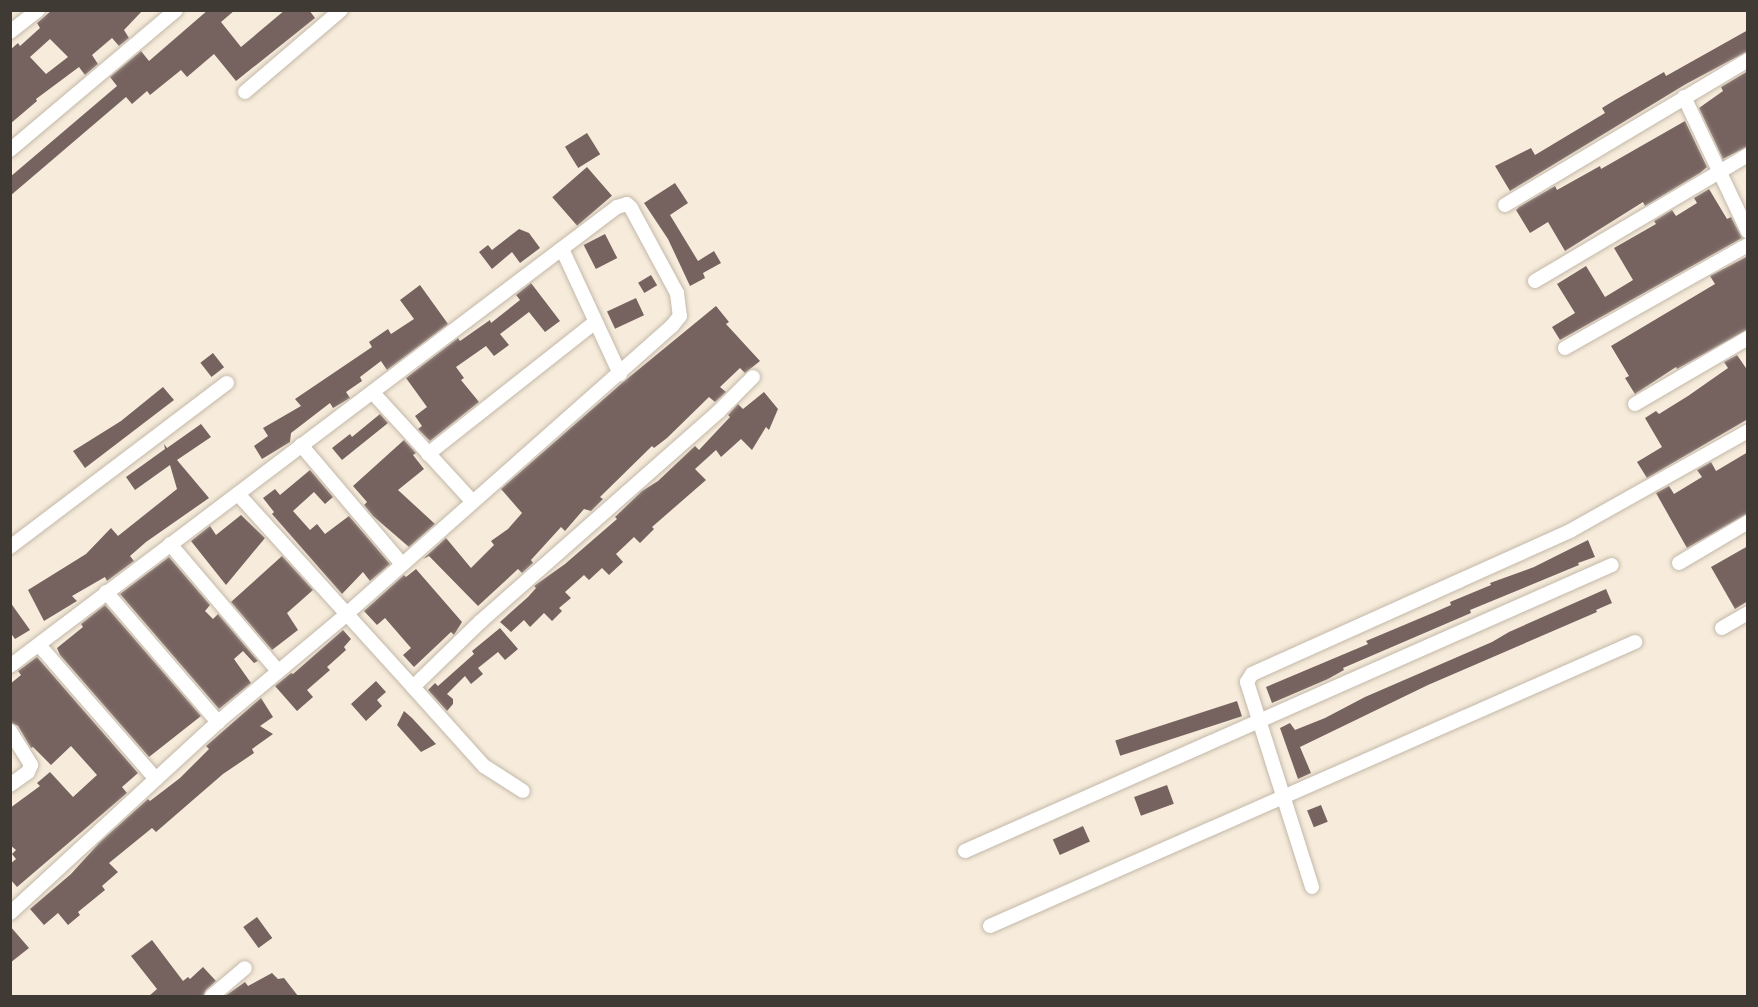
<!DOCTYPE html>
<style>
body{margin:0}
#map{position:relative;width:1758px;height:1007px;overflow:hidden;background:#f7ecdb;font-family:Signika,sans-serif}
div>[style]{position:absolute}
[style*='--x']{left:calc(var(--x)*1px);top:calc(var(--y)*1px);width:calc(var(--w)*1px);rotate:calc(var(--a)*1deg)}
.building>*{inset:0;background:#766360;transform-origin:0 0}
.roads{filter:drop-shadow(0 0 2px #c3b8a9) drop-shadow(0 0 2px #c3b8a9)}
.street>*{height:14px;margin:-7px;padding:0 7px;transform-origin:7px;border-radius:7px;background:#fff}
span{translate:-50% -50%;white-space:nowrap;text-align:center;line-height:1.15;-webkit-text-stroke:6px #fff;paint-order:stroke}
.frame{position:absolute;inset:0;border:12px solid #3f3a34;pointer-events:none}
</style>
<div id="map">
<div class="building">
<div style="clip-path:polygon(evenodd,52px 10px,143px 10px,124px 30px,129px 38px,119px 46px,112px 38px,92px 55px,98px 64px,85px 75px,79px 67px,36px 99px,37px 101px,10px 124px,10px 50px,18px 43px,20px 46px,40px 28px,37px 23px,52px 10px,50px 39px,68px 57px,46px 74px,30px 57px,50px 39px)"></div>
<div style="clip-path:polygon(208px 10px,235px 10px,221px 22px,241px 47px,285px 10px,309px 10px,315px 18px,236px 81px,214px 54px,187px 77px,181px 70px,150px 95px,147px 91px,132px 104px,126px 97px,10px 196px,10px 177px,117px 86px,110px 77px,141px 51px,149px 61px)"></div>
<div style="clip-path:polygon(1748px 30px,1748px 51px,1686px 84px,1510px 191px,1495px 166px,1531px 148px,1535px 155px,1605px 113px,1602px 108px,1615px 100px,1664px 72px,1666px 76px)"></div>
<div style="clip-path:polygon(1748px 71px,1748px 146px,1723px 159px,1699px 108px,1723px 91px,1721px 87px)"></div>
<div style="clip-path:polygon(1685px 121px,1707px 167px,1700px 173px,1645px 206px,1643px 202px,1565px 251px,1548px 222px,1530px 233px,1516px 210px,1519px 207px,1555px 186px,1557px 190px,1600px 166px,1601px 169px)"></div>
<div style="left:587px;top:133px;width:25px;height:26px;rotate:58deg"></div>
<div style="left:587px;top:167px;width:38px;height:46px;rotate:49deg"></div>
<div style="clip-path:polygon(675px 183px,688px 203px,670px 215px,698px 261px,714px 251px,721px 263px,703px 273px,705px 278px,690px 286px,668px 239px,644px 203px)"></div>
<div style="clip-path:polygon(1709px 189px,1727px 219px,1731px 217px,1742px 238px,1560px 340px,1552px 327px,1575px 313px,1557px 284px,1586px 266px,1605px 297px,1633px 280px,1614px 248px,1656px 224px,1654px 221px,1672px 210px,1676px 216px,1697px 203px,1694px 198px)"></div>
<div style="clip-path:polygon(519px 229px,529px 233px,540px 248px,520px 263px,512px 252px,492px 269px,479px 252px,488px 245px,492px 250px)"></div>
<div style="left:605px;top:234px;width:27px;height:24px;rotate:63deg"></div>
<div style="clip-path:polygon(1748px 256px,1748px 329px,1677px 369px,1676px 367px,1635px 394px,1625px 378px,1629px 376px,1611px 346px,1715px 284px,1710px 276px)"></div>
<div style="left:651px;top:275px;width:12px;height:15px;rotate:59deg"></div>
<div style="clip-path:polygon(531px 283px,560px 321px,545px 332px,529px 312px,500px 334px,509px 345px,494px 356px,486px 346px,456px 367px,464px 378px,461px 380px,479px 402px,430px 441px,418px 429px,422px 426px,415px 416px,427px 407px,406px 378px,458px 338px,460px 341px,490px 320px,491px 323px,520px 300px,516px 295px)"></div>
<div style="clip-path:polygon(420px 285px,448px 324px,387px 370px,381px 361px,360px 377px,362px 381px,346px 392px,350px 398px,333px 408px,330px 403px,291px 433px,290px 442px,262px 459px,254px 446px,268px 436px,263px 428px,301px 406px,295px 399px,372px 347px,369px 342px,388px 329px,391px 334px,414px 319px,400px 300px)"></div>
<div style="left:636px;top:298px;width:19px;height:32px;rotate:65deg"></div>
<div style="clip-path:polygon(716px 306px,729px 322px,726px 324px,760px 361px,745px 373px,740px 368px,720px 387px,726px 392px,715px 402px,709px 397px,667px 438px,654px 448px,652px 446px,600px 497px,603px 499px,591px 511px,584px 509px,565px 531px,561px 527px,531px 560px,533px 563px,522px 573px,518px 569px,478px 606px,429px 556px,423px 559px,446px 538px,471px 568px,494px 545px,491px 541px,508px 529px,522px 513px,501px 489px,622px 383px)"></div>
<div style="left:213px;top:353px;width:18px;height:16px;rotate:52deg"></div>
<div style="clip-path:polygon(1737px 355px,1748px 371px,1748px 419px,1647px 478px,1637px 462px,1662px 447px,1645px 418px,1656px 411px,1659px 414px,1688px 396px,1728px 368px,1724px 362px)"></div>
<div style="clip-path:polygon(163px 387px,174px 400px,85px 468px,73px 451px,121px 421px)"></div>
<div style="clip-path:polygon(764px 392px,778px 409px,769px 430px,766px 427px,752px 450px,741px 439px,721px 457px,716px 450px,695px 469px,706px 480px,652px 527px,654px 529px,640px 543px,634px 537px,616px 554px,623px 562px,609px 575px,602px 568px,589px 580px,584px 575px,565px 592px,571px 598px,559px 608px,562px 611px,552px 621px,544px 613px,530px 627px,524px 620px,511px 632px,500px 622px,528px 597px,536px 588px,534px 586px,565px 564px,617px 519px,615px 517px,642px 491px,658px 481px,695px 446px,699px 450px,730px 417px,728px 415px,738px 404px,743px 409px)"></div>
<div style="clip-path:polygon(380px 414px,388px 423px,342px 460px,332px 448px,350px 434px,352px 437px)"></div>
<div style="clip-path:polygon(201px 424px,211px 437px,177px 460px,209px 498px,146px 542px,130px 556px,134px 561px,107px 581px,105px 577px,72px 596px,77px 601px,44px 621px,28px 590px,86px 554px,111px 528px,118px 536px,177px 489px,170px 465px,135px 490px,126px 477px,165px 449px,164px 444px,167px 448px)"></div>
<div style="clip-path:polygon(404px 440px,416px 453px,413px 455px,424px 469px,398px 490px,435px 524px,409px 547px,373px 516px,364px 505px,367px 502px,353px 486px)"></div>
<div style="clip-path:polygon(1748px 452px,1748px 513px,1687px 548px,1656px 493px,1669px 486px,1674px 494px,1702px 477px,1697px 470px,1711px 462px,1716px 471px)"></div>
<div style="clip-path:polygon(310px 470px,333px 497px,325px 504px,314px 492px,293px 511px,310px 530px,317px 524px,325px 534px,349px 516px,390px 564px,370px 581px,363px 572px,342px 594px,272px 514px,274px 512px,263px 498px,275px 489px,280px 495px)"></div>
<div style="clip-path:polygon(241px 515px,265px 538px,226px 585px,191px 541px,210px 526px,216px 535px)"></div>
<div style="clip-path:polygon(1588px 540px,1595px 557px,1578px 563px,1579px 565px,1470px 610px,1471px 613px,1343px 668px,1344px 670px,1328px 679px,1272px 703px,1266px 687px,1368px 644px,1366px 641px,1435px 612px,1451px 605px,1450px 602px,1491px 585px,1490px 583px,1534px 567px)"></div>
<div style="clip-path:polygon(1748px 546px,1748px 601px,1735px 609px,1711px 567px)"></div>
<div style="clip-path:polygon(282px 556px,313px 590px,287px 613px,298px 630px,272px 650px,231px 602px)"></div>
<div style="clip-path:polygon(169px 557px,210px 605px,205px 611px,213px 619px,218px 614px,258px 661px,254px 663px,243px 651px,234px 659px,251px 683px,219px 709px,120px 594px)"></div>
<div style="clip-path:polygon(416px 569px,462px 622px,454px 635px,451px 632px,414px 667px,403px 655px,411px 648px,385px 618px,377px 625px,364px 611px,404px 575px,406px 577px)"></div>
<div style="clip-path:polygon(1606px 589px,1612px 603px,1596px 610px,1597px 612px,1428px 685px,1300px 747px,1311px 773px,1298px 779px,1280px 728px,1290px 723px,1295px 730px,1325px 718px,1365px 697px,1492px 642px,1509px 632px)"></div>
<div style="clip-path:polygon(10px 602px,30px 630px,15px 639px,10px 632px)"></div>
<div style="clip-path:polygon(105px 605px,201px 716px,149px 757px,60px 655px,57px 648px,83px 627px,81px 624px)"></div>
<div style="clip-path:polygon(500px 628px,518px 649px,505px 660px,498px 652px,478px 668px,483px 674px,471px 684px,465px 676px,447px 694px,453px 699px,453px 704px,447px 711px,428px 690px,435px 683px,438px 686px,474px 654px,472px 651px)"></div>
<div style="clip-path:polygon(343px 630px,351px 639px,344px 647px,346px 650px,327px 667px,330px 670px,307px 690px,313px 697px,297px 711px,275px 686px,291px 673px,293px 674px)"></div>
<div style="clip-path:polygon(37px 657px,138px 773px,122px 787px,127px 793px,17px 887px,10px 879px,10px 864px,16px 859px,12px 854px,16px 850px,10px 845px,10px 808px,40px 786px,37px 783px,50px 772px,73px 797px,97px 775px,71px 746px,51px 765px,33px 747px,31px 748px,18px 726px,10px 722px,10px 684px,21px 675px,18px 671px)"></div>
<div style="clip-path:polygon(376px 681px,386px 692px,377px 700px,382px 706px,366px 721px,351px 704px)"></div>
<div style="clip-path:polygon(261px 698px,273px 717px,260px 726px,273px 734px,252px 749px,254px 753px,223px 774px,156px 832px,152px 828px,109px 863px,118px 872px,102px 886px,105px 890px,78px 912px,80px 915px,68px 925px,58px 913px,44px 925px,30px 909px,71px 874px,100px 842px,148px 799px,150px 801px,180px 778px,209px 749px,206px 746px)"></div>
<div style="left:1237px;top:701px;width:16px;height:128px;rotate:72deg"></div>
<div style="clip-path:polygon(404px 711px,412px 718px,436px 744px,421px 752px,397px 725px)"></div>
<div style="left:1167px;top:785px;width:20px;height:35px;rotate:70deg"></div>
<div style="left:1321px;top:805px;width:18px;height:15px;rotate:68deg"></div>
<div style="left:1083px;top:826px;width:17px;height:33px;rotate:66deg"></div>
<div style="left:257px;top:917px;width:26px;height:17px;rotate:54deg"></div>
<div style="clip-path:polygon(10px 926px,29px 948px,10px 963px)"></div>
<div style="clip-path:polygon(152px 940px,183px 981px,188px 977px,190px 979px,203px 967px,216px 981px,206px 990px,203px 996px,149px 996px,157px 989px,131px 956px)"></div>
<div style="clip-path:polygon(272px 973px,278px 979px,284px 978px,298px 996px,225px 996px,245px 982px,248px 986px)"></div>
</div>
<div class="roads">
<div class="street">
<div style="--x:10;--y:32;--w:36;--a:-38"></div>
<div style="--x:245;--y:92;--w:126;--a:-40.5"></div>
<div style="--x:1684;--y:97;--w:149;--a:64.6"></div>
<div style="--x:10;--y:150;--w:217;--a:-40.1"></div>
<div style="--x:1505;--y:205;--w:283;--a:-30.8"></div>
<div style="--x:562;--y:249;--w:138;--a:65.1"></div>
<div style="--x:1535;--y:281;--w:247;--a:-30.6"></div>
<div style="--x:1565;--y:348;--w:210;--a:-29.4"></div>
<div style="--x:374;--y:394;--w:145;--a:47.5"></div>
<div style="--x:1635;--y:404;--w:131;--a:-30.3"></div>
<div style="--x:301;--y:445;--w:155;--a:49.7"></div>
<div style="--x:428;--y:454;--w:213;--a:-38.3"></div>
<div style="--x:238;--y:494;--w:261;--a:47.8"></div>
<div style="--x:413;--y:687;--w:95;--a:-44.1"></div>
<div style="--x:481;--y:621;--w:317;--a:-41.4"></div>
<div style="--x:719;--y:411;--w:48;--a:-45"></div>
<div style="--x:170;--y:544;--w:167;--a:49.6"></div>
<div style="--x:10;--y:547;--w:272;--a:-37.1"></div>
<div style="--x:1679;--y:563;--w:80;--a:-30.7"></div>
<div style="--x:106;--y:592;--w:172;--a:49.3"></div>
<div style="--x:1722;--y:628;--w:30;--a:-30"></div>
<div style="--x:39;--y:645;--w:178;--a:48.9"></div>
<div style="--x:10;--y:666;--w:761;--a:-37.1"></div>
<div style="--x:617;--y:207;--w:10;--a:-17"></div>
<div style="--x:627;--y:204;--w:6;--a:45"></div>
<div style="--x:631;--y:208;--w:97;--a:61.6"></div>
<div style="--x:677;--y:293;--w:23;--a:83"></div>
<div style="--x:680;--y:316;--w:13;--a:129"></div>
<div style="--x:672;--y:326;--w:434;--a:138.5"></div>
<div style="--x:347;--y:614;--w:168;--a:140.1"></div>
<div style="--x:218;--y:722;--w:282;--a:137.4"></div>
<div style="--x:413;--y:687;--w:106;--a:48.1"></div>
<div style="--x:484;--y:766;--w:46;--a:32.7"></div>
<div style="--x:10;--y:731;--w:40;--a:58"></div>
<div style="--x:31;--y:765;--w:8;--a:113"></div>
<div style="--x:28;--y:772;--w:22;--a:144"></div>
<div style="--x:965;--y:851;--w:707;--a:-23.85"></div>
<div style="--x:1312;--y:887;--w:215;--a:-107.6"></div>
<div style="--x:1247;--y:682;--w:9;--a:-58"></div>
<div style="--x:1252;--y:674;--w:349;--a:-24.2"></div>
<div style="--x:1570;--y:531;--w:204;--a:-29.3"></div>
<div style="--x:990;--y:926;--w:705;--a:-23.76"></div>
<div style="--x:212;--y:996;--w:43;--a:-40.3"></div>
</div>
</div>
<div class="frame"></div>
</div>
